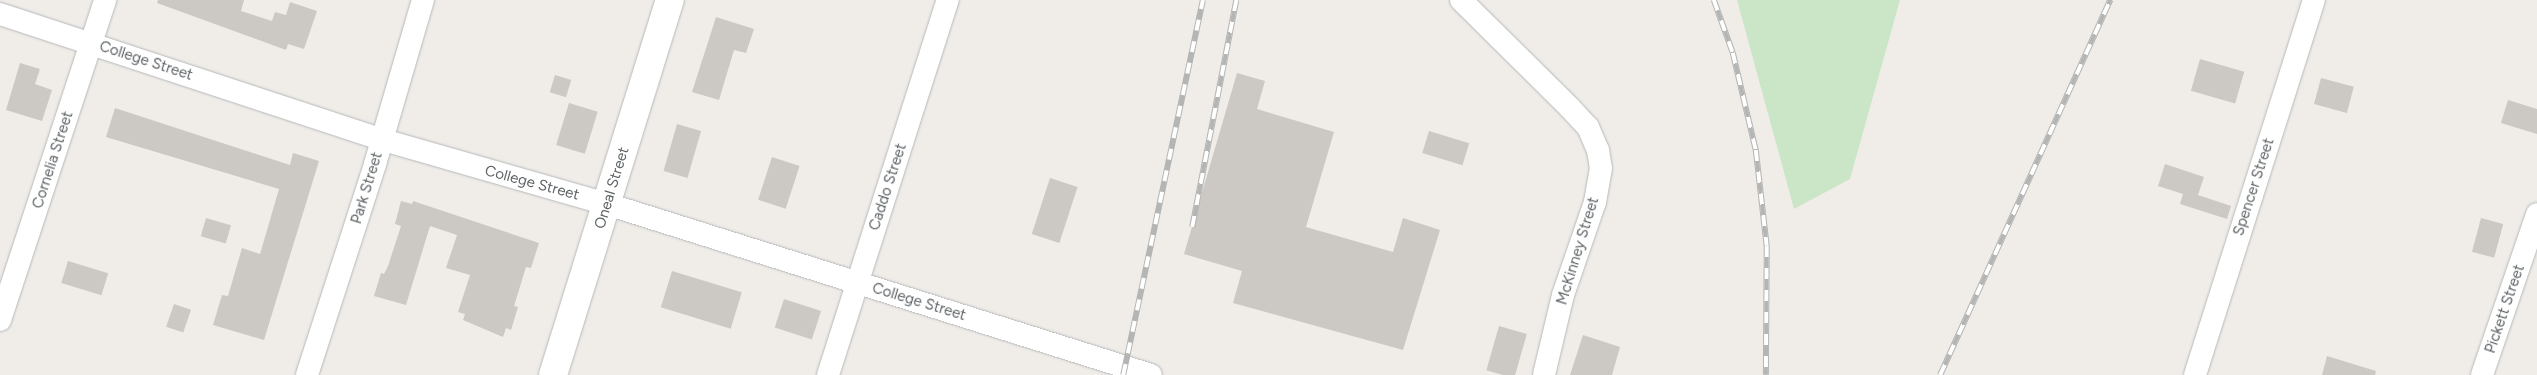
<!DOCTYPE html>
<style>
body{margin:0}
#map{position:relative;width:2537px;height:375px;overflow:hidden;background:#f0ede8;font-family:Figtree,sans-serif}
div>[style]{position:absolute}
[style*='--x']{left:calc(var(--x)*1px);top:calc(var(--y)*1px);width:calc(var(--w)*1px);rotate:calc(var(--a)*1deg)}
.green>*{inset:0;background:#cbe6c7}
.building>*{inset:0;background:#ccc8c4;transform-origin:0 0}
.roads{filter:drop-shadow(0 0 1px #b5b8bb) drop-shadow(0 0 1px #b5b8bb)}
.street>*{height:22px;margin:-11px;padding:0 11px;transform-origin:11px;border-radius:11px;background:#fff}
.secondary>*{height:28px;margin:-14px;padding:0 14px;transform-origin:14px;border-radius:14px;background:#fff}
.rail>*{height:5.5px;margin-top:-2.75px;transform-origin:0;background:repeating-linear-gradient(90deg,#fff 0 11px,#b4b5b5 0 22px);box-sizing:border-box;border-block:1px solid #b4b5b5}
span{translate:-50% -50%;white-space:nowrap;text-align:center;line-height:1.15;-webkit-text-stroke:5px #fff;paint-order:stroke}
.street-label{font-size:15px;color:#5f6467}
</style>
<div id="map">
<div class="green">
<div style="clip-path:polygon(1737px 0,1900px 0,1850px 179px,1794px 209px)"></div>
</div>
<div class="building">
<div style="clip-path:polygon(158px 0,244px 0,241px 11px,272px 21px,275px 12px,286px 15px,290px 2px,317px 11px,304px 49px,288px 44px,286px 50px,157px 3px)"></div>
<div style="clip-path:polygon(716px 17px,754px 29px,746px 53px,734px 50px,719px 100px,692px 92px)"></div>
<div style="left:2200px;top:59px;width:46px;height:33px;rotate:16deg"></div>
<div style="clip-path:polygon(20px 63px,40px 69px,35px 84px,52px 90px,42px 121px,6px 110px)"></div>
<div style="clip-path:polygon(1237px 73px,1265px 81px,1257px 109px,1334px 132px,1306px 227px,1393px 252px,1403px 218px,1440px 230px,1403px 350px,1233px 303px,1242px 271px,1184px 254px)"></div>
<div style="left:555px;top:75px;width:17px;height:18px;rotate:17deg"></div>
<div style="left:2321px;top:78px;width:34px;height:27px;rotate:15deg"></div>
<div style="clip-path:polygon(2508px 100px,2537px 109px,2537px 134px,2501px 123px)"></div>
<div style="left:569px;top:103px;width:30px;height:44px;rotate:17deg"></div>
<div style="clip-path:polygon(115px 108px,290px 165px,293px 153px,319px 161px,264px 340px,213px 325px,222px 295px,228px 296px,242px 248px,260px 254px,279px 189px,106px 137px)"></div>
<div style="left:677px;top:124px;width:25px;height:49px;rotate:16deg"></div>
<div style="left:1429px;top:131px;width:42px;height:23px;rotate:17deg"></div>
<div style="left:772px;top:157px;width:29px;height:45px;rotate:18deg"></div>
<div style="clip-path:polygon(2165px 164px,2204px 177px,2198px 195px,2231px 206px,2227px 219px,2180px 204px,2183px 194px,2158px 186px)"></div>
<div style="left:1050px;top:178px;width:29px;height:59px;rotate:18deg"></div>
<div style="clip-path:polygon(401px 201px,412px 204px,413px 201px,539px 243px,531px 268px,526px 267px,514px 306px,518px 307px,511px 330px,506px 328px,503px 337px,463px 320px,465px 314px,458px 312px,470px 275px,446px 268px,457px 235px,430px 226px,406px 305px,374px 296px,381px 273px,384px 274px,388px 266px,401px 226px,395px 224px)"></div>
<div style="left:206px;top:218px;width:26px;height:19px;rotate:16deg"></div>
<div style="left:2481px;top:218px;width:23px;height:35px;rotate:15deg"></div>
<div style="left:68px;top:261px;width:42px;height:23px;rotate:17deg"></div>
<div style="left:672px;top:271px;width:73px;height:38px;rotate:17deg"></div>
<div style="left:784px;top:299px;width:39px;height:30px;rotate:18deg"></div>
<div style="left:174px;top:304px;width:18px;height:24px;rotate:19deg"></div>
<div style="left:1499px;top:326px;width:29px;height:46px;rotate:16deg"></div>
<div style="clip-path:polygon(1583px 335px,1620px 347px,1612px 375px,1570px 375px)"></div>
<div style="clip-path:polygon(2327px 356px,2376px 371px,2375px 375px,2322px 375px)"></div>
</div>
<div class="roads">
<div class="street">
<div style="--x:1461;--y:0;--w:153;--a:44.7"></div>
<div style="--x:1570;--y:108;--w:26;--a:47"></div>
<div style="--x:1588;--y:127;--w:25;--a:67"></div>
<div style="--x:1598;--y:150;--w:18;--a:81"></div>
<div style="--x:1601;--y:168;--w:35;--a:100"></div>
<div style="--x:1595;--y:202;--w:98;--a:109"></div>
<div style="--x:1563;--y:295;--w:82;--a:103.4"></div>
<div style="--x:0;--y:14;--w:400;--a:18.2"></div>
<div style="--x:380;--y:139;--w:236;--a:16"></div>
<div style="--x:607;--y:204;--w:570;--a:17.45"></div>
<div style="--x:0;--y:320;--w:337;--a:-71.8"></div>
<div style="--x:307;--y:375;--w:222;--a:-72.1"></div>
<div style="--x:375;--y:164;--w:171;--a:-73.7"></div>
<div style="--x:828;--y:375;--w:394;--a:-72.3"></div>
<div style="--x:2195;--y:375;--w:393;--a:-72.4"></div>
<div style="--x:2482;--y:375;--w:170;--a:-71.1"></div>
</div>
<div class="secondary">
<div style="--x:553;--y:375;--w:393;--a:-72.7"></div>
</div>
</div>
<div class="rail">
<div style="--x:1714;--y:0;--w:56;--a:70.3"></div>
<div style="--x:1733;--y:53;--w:100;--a:76.7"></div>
<div style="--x:1756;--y:150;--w:97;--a:83.5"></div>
<div style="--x:1767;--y:246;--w:129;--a:90.4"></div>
<div style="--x:1192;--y:227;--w:231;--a:-79"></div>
<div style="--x:1123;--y:375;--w:383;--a:-78"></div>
<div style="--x:1940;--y:375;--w:412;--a:-65.6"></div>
</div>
<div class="street-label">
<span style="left:146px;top:61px;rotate:18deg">College Street</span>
<span style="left:53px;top:160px;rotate:-72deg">Cornelia Street</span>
<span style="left:532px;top:183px;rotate:15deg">College Street</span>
<span style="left:888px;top:187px;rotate:-72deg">Caddo Street</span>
<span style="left:2254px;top:187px;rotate:-72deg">Spencer Street</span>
<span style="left:367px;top:188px;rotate:-73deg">Park Street</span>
<span style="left:612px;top:188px;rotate:-73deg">Oneal Street</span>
<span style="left:1578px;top:251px;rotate:-73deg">McKinney Street</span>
<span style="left:919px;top:302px;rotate:17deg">College Street</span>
<span style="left:2505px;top:309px;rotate:-71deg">Pickett Street</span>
</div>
</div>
